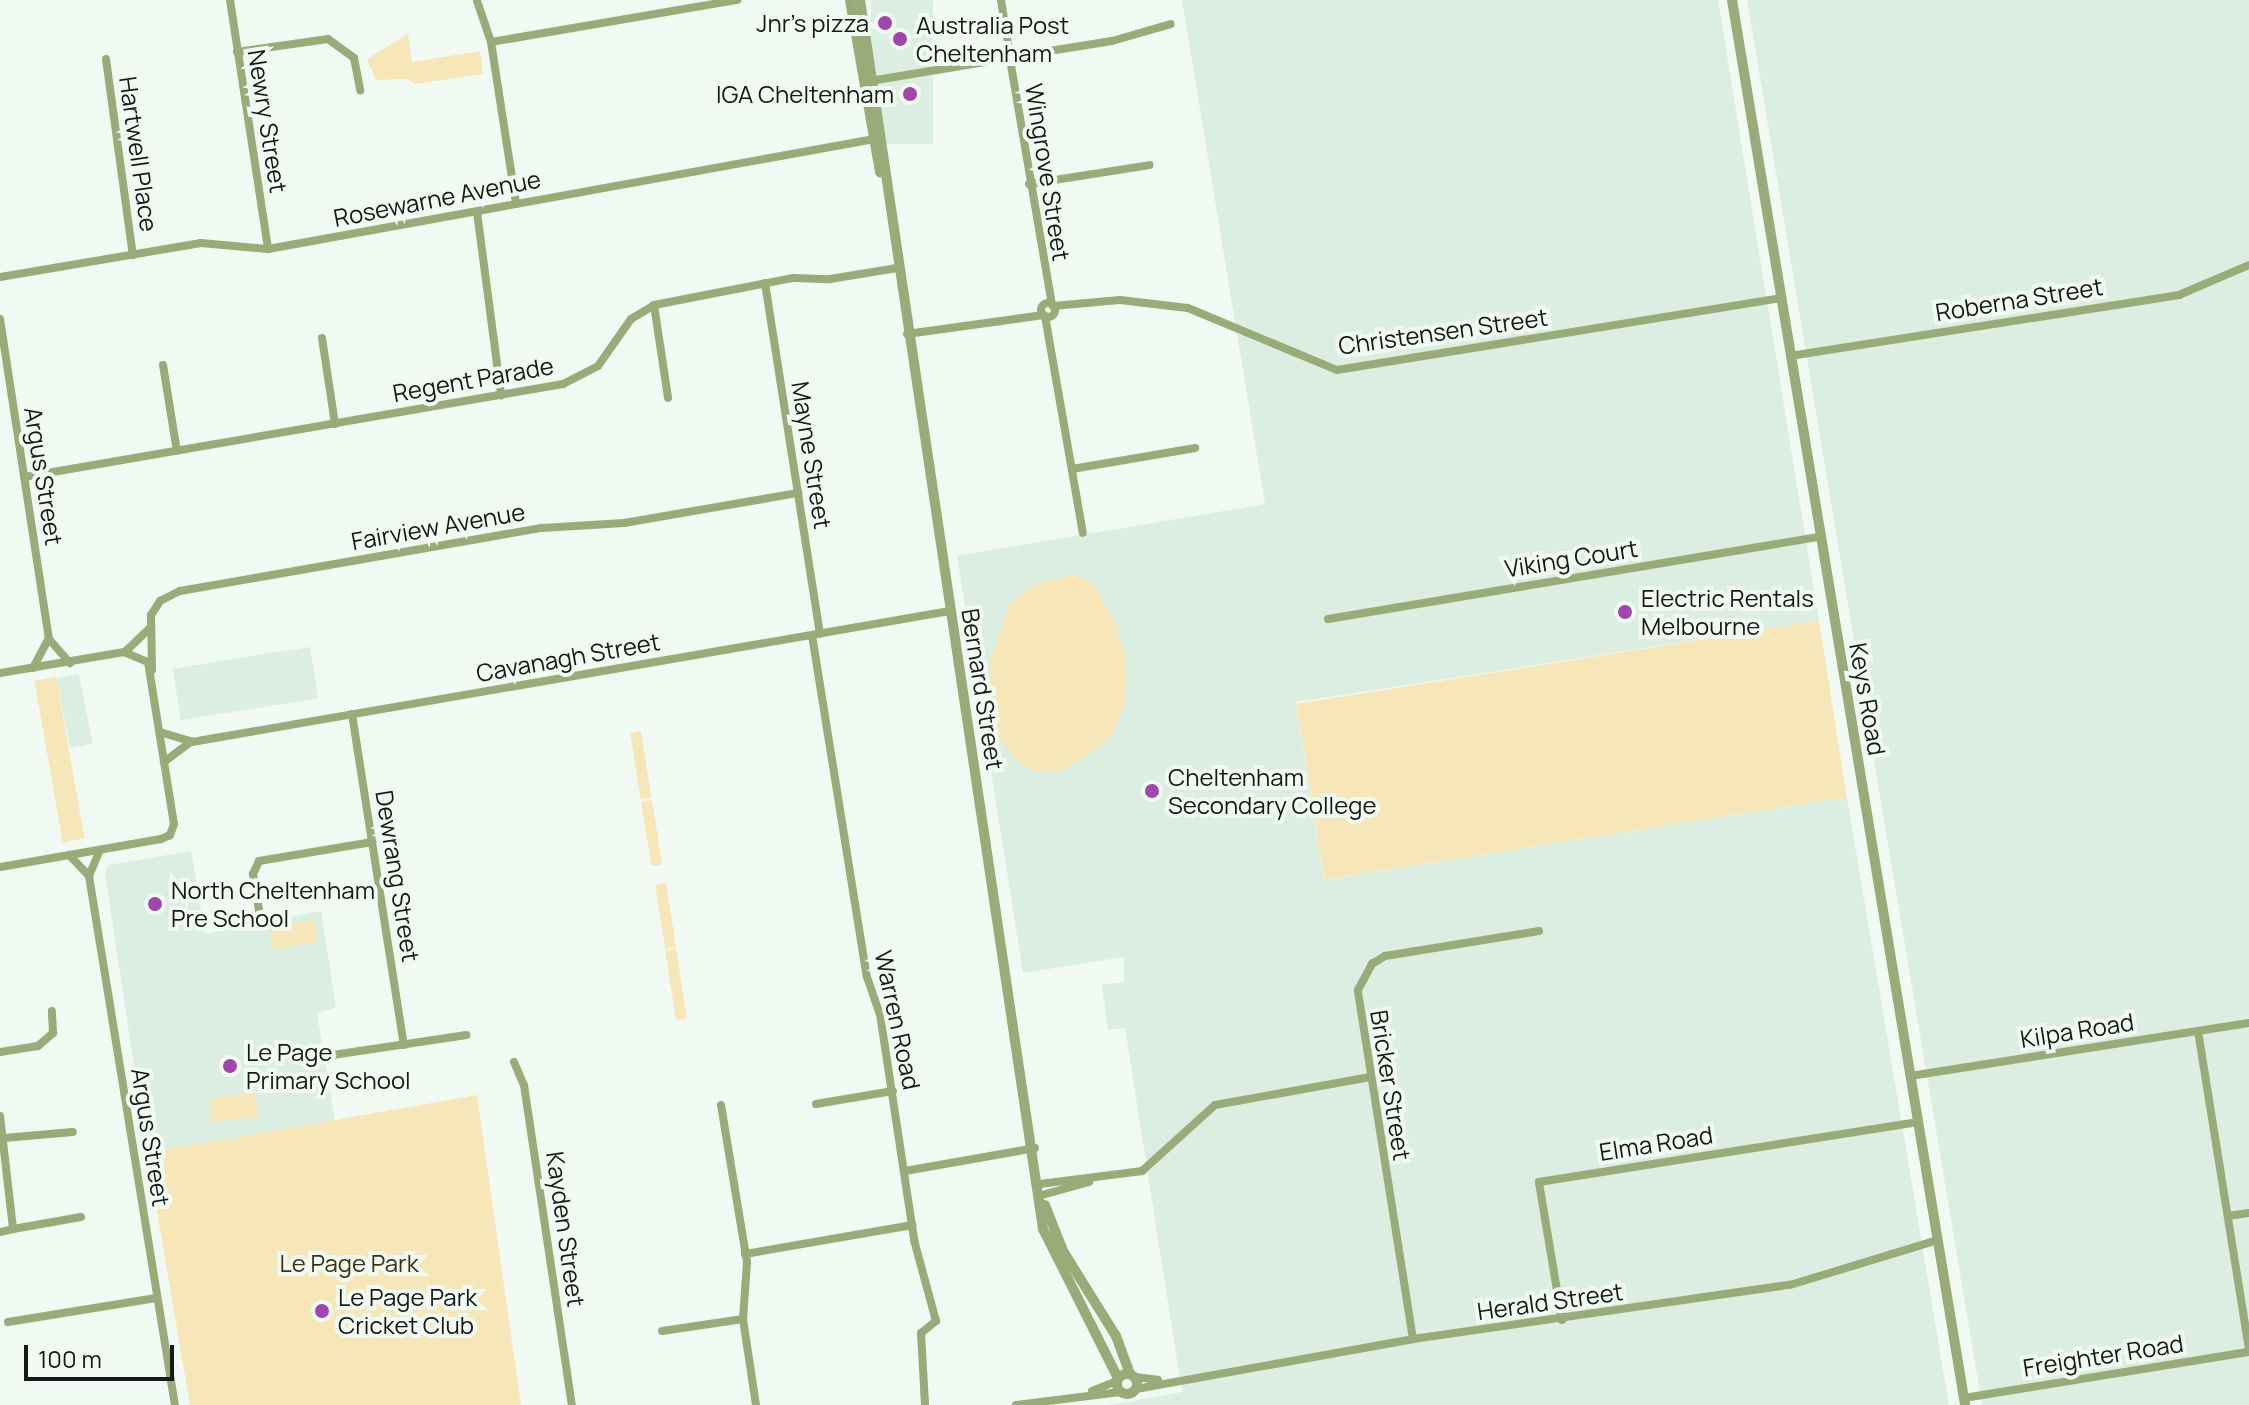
<!DOCTYPE html>
<style>
body{margin:0}
#map{position:relative;width:2249px;height:1405px;overflow:hidden;background:#f0faf3;font-family:Manrope,sans-serif}
div>[style]{position:absolute}
[style*='--x']{left:calc(var(--x)*1px);top:calc(var(--y)*1px);width:calc(var(--w)*1px);rotate:calc(var(--a)*1deg)}
.built>*{inset:0;background:#dcede2;transform-origin:0 0}
.green>*{inset:0;background:#f7e7b8;transform-origin:0 0}
.minor>*{height:8px;margin:-4px;padding:0 4px;transform-origin:4px;border-radius:4px;background:#98ab78}
.minor>.ring{margin:-4px;padding:0;box-sizing:content-box;background:none;border:8px solid #98ab78;border-radius:50%}
.tertiary>*{height:10px;margin:-5px;padding:0 5px;transform-origin:5px;border-radius:5px;background:#98ab78}
.tertiary>.ring{margin:-5px;padding:0;box-sizing:content-box;background:none;border:10px solid #98ab78;border-radius:50%}
.dots>*{width:22px;height:22px;translate:-50% -50%;box-sizing:border-box;border:4px solid #f0faf3;border-radius:50%}
span{translate:-50% -50%;white-space:nowrap;text-align:center;line-height:1.15;-webkit-text-stroke:8px #f0faf3;paint-order:stroke}
.poi-label{font-size:24px;color:#161917}
.right{translate:-100% -50%;text-align:right}
.left{translate:0 -50%;text-align:left}
.street-label{font-size:24px;color:#161917}
.park-label{font-size:24px;color:#3d3310}
.scale{position:absolute;left:24px;top:1345px;width:150px;height:36px;box-sizing:border-box;border:4px solid #161917;border-top:0;padding-left:10px;font-size:24px;line-height:28px;white-space:nowrap;color:#161917;-webkit-text-stroke:6px #f0faf3;paint-order:stroke}
</style>
<div id="map">
<div class="built">
<div style="left:871px;top:0;width:62px;height:144px"></div>
<div style="clip-path:polygon(1182px 0,1718px 0,1819px 621px,1296px 702px,1324px 880px,1847px 797px,1949px 1405px,1109px 1405px,1182px 1392px,1125px 1028px,1108px 1030px,1102px 985px,1124px 982px,1124px 957px,1023px 973px,957px 556px,1265px 504px)"></div>
<div style="clip-path:polygon(1747px 0,2249px 0,2249px 1405px,1982px 1405px)"></div>
<div style="left:310px;top:647px;width:52px;height:139px;rotate:81deg"></div>
<div style="left:79px;top:674px;width:71px;height:23px;rotate:79deg"></div>
<div style="clip-path:polygon(191px 851px,205px 934px,321px 911px,336px 1008px,317px 1013px,335px 1121px,147px 1153px,105px 873px,108px 865px)"></div>
</div>
<div class="green">
<div style="clip-path:polygon(408px 34px,412px 62px,480px 51px,483px 74px,415px 84px,407px 79px,376px 80px,367px 59px)"></div>
<div style="clip-path:polygon(1073px 575px,1092px 583px,1118px 627px,1127px 667px,1125px 701px,1114px 731px,1099px 748px,1059px 772px,1036px 771px,1022px 765px,999px 739px,989px 666px,1009px 605px,1033px 585px)"></div>
<div style="left:1819px;top:621px;width:178px;height:529px;rotate:81deg"></div>
<div style="left:56px;top:677px;width:164px;height:22px;rotate:80deg"></div>
<div style="left:641px;top:731px;width:67px;height:11px;rotate:81deg"></div>
<div style="left:652px;top:800px;width:65px;height:11px;rotate:81deg"></div>
<div style="left:666px;top:883px;width:65px;height:11px;rotate:81deg"></div>
<div style="left:314px;top:920px;width:22px;height:45px;rotate:80deg"></div>
<div style="left:676px;top:949px;width:70px;height:11px;rotate:81deg"></div>
<div style="left:255px;top:1092px;width:24px;height:46px;rotate:81deg"></div>
<div style="clip-path:polygon(477px 1095px,521px 1405px,190px 1405px,147px 1153px)"></div>
</div>
<div class="minor">
<div style="--x:230;--y:0;--w:252;--a:81.3"></div>
<div style="--x:1001;--y:0;--w:51;--a:80.9"></div>
<div style="--x:477;--y:1;--w:43;--a:71.1"></div>
<div style="--x:491;--y:42;--w:164;--a:81.2"></div>
<div style="--x:491;--y:42;--w:250;--a:-9.7"></div>
<div style="--x:237;--y:52;--w:92;--a:-8.1"></div>
<div style="--x:328;--y:39;--w:32;--a:36"></div>
<div style="--x:354;--y:58;--w:33;--a:79"></div>
<div style="--x:1018;--y:56;--w:95;--a:-9.1"></div>
<div style="--x:1112;--y:41;--w:61;--a:-16.1"></div>
<div style="--x:106;--y:59;--w:198;--a:82.2"></div>
<div style="--x:1011;--y:65;--w:243;--a:80.3"></div>
<div style="--x:870;--y:81;--w:135;--a:-9.4"></div>
<div style="--x:1029;--y:184;--w:122;--a:-8.9"></div>
<div style="--x:477;--y:212;--w:185;--a:82.5"></div>
<div style="--x:0;--y:277;--w:204;--a:-9.6"></div>
<div style="--x:201;--y:243;--w:67;--a:5.1"></div>
<div style="--x:268;--y:249;--w:622;--a:-10.28"></div>
<div style="--x:765;--y:283;--w:355;--a:81.1"></div>
<div class="ring" style="left:1041px;top:303px;width:6px;height:6px"></div>
<div style="--x:654;--y:305;--w:94;--a:81.4"></div>
<div style="--x:1053;--y:306;--w:67;--a:-5.1"></div>
<div style="--x:1120;--y:300;--w:68;--a:6.7"></div>
<div style="--x:1188;--y:308;--w:161;--a:22.6"></div>
<div style="--x:1337;--y:370;--w:450;--a:-9.2"></div>
<div style="--x:1045;--y:316;--w:220;--a:80.1"></div>
<div style="--x:0;--y:319;--w:324;--a:81.3"></div>
<div style="--x:49;--y:639;--w:32;--a:49"></div>
<div style="--x:907;--y:334;--w:138;--a:-7.9"></div>
<div style="--x:322;--y:338;--w:87;--a:81.4"></div>
<div style="--x:1790;--y:356;--w:394;--a:-8.9"></div>
<div style="--x:2179;--y:295;--w:76;--a:-23.2"></div>
<div style="--x:163;--y:365;--w:87;--a:80.8"></div>
<div style="--x:1072;--y:469;--w:125;--a:-9.7"></div>
<div style="--x:24;--y:477;--w:547;--a:-9.79"></div>
<div style="--x:563;--y:384;--w:39;--a:-27"></div>
<div style="--x:598;--y:366;--w:57;--a:-54.9"></div>
<div style="--x:631;--y:319;--w:27;--a:-31"></div>
<div style="--x:654;--y:305;--w:142;--a:-11"></div>
<div style="--x:793;--y:278;--w:37;--a:2"></div>
<div style="--x:830;--y:279;--w:68;--a:-9.3"></div>
<div style="--x:1328;--y:619;--w:499;--a:-9.5"></div>
<div style="--x:812;--y:635;--w:346;--a:80.9"></div>
<div style="--x:867;--y:977;--w:39;--a:71"></div>
<div style="--x:880;--y:1014;--w:229;--a:81.4"></div>
<div style="--x:914;--y:1240;--w:84;--a:74.8"></div>
<div style="--x:936;--y:1321;--w:19;--a:141"></div>
<div style="--x:921;--y:1333;--w:72;--a:86.8"></div>
<div style="--x:125;--y:652;--w:33;--a:-44"></div>
<div style="--x:33;--y:668;--w:32;--a:-62"></div>
<div style="--x:152;--y:670;--w:55;--a:-91"></div>
<div style="--x:151;--y:615;--w:17;--a:-57"></div>
<div style="--x:160;--y:601;--w:22;--a:-27"></div>
<div style="--x:180;--y:591;--w:367;--a:-9.9"></div>
<div style="--x:542;--y:528;--w:82;--a:-3.5"></div>
<div style="--x:624;--y:523;--w:177;--a:-9.8"></div>
<div style="--x:0;--y:673;--w:126;--a:-9.6"></div>
<div style="--x:124;--y:652;--w:26;--a:23"></div>
<div style="--x:148;--y:662;--w:164;--a:80.9"></div>
<div style="--x:174;--y:824;--w:12;--a:110"></div>
<div style="--x:170;--y:835;--w:10;--a:156"></div>
<div style="--x:161;--y:839;--w:163;--a:170.1"></div>
<div style="--x:352;--y:714;--w:335;--a:81.1"></div>
<div style="--x:160;--y:732;--w:34;--a:17"></div>
<div style="--x:192;--y:742;--w:769;--a:-9.81"></div>
<div style="--x:164;--y:762;--w:34;--a:-37"></div>
<div style="--x:100;--y:850;--w:28;--a:113"></div>
<div style="--x:89;--y:876;--w:536;--a:80.77"></div>
<div style="--x:69;--y:855;--w:29;--a:46"></div>
<div style="--x:261;--y:922;--w:49;--a:-99.5"></div>
<div style="--x:253;--y:874;--w:14;--a:-65"></div>
<div style="--x:259;--y:861;--w:115;--a:-9.5"></div>
<div style="--x:2198;--y:1031;--w:321;--a:80.9"></div>
<div style="--x:0;--y:1052;--w:38;--a:-9"></div>
<div style="--x:38;--y:1046;--w:20;--a:-41"></div>
<div style="--x:53;--y:1033;--w:22;--a:-93"></div>
<div style="--x:326;--y:1056;--w:142;--a:-8.5"></div>
<div style="--x:514;--y:1062;--w:25;--a:67"></div>
<div style="--x:524;--y:1085;--w:324;--a:81.5"></div>
<div style="--x:1910;--y:1076;--w:343;--a:-8.9"></div>
<div style="--x:816;--y:1104;--w:78;--a:-9.6"></div>
<div style="--x:721;--y:1105;--w:159;--a:80.6"></div>
<div style="--x:747;--y:1262;--w:57;--a:94"></div>
<div style="--x:743;--y:1319;--w:87;--a:81.4"></div>
<div style="--x:0;--y:1116;--w:114;--a:83.4"></div>
<div style="--x:13;--y:1229;--w:69;--a:-10"></div>
<div style="--x:4;--y:1138;--w:69;--a:-5"></div>
<div style="--x:905;--y:1171;--w:132;--a:-10"></div>
<div style="--x:1040;--y:1184;--w:103;--a:-7.3"></div>
<div style="--x:1142;--y:1171;--w:98;--a:-42.1"></div>
<div style="--x:1215;--y:1105;--w:158;--a:-10.2"></div>
<div style="--x:1042;--y:1195;--w:49;--a:-15.5"></div>
<div style="--x:2228;--y:1216;--w:21;--a:-8"></div>
<div style="--x:0;--y:1232;--w:13;--a:-13"></div>
<div style="--x:745;--y:1254;--w:170;--a:-9.8"></div>
<div style="--x:1562;--y:1320;--w:140;--a:-99.5"></div>
<div style="--x:1539;--y:1182;--w:384;--a:-9"></div>
<div style="--x:8;--y:1322;--w:150;--a:-9.2"></div>
<div style="--x:662;--y:1331;--w:82;--a:-8.4"></div>
<div style="--x:1413;--y:1339;--w:353;--a:-99"></div>
<div style="--x:1358;--y:990;--w:30;--a:-62"></div>
<div style="--x:1372;--y:964;--w:15;--a:-32"></div>
<div style="--x:1385;--y:956;--w:156;--a:-9.2"></div>
<div style="--x:1135;--y:1377;--w:23;--a:7"></div>
<div style="--x:1136;--y:1389;--w:281;--a:-10.2"></div>
<div style="--x:1413;--y:1339;--w:381;--a:-8.2"></div>
<div style="--x:1790;--y:1285;--w:155;--a:-16.9"></div>
<div style="--x:1092;--y:1391;--w:27;--a:-22"></div>
<div style="--x:1964;--y:1398;--w:289;--a:-9.2"></div>
<div style="--x:1016;--y:1405;--w:105;--a:-7.1"></div>
</div>
<div class="tertiary">
<div style="--x:850;--y:0;--w:175;--a:80.1"></div>
<div style="--x:860;--y:0;--w:1243;--a:81.53"></div>
<div style="--x:1043;--y:1229;--w:167;--a:63.3"></div>
<div style="--x:1732;--y:0;--w:1424;--a:80.58"></div>
<div style="--x:1045;--y:1205;--w:49;--a:68.6"></div>
<div style="--x:1063;--y:1251;--w:100;--a:58.1"></div>
<div style="--x:1116;--y:1336;--w:40;--a:69.8"></div>
<div class="ring" style="left:1117px;top:1374px;width:10px;height:10px"></div>
</div>
<div class="dots">
<div style="left:885px;top:23px;background:#a145af"></div>
<div style="left:900px;top:39px;background:#a145af"></div>
<div style="left:910px;top:94px;background:#a145af"></div>
<div style="left:1625px;top:612px;background:#a145af"></div>
<div style="left:1152px;top:791px;background:#a145af"></div>
<div style="left:155px;top:904px;background:#a145af"></div>
<div style="left:230px;top:1066px;background:#a145af"></div>
<div style="left:322px;top:1311px;background:#a145af"></div>
</div>
<div class="poi-label">
<span class="right" style="left:869px;top:23px">Jnr's pizza</span>
<span class="left" style="left:916px;top:39px">Australia Post<br>Cheltenham</span>
<span class="right" style="left:894px;top:94px">IGA Cheltenham</span>
<span class="left" style="left:1641px;top:612px">Electric Rentals<br>Melbourne</span>
<span class="left" style="left:1168px;top:791px">Cheltenham<br>Secondary College</span>
<span class="left" style="left:171px;top:904px">North Cheltenham<br>Pre School</span>
<span class="left" style="left:246px;top:1066px">Le Page<br>Primary School</span>
<span class="left" style="left:338px;top:1311px">Le Page Park<br>Cricket Club</span>
</div>
<div class="street-label">
<span style="left:268px;top:121px;rotate:81deg">Newry Street</span>
<span style="left:139px;top:154px;rotate:82deg">Hartwell Place</span>
<span style="left:1048px;top:172px;rotate:81deg">Wingrove Street</span>
<span style="left:437px;top:198px;rotate:-11deg">Rosewarne Avenue</span>
<span style="left:2019px;top:299px;rotate:-9deg">Roberna Street</span>
<span style="left:1443px;top:331px;rotate:-8deg">Christensen Street</span>
<span style="left:473px;top:379px;rotate:-10deg">Regent Parade</span>
<span style="left:812px;top:455px;rotate:81deg">Mayne Street</span>
<span style="left:44px;top:476px;rotate:81deg">Argus Street</span>
<span style="left:438px;top:526px;rotate:-10deg">Fairview Avenue</span>
<span style="left:1571px;top:558px;rotate:-9deg">Viking Court</span>
<span style="left:568px;top:657px;rotate:-10deg">Cavanagh Street</span>
<span style="left:983px;top:689px;rotate:81deg">Bernard Street</span>
<span style="left:1868px;top:699px;rotate:80deg">Keys Road</span>
<span style="left:398px;top:876px;rotate:81deg">Dewrang Street</span>
<span style="left:898px;top:1020px;rotate:78deg">Warren Road</span>
<span style="left:2077px;top:1030px;rotate:-9deg">Kilpa Road</span>
<span style="left:1391px;top:1085px;rotate:81deg">Bricker Street</span>
<span style="left:151px;top:1137px;rotate:81deg">Argus Street</span>
<span style="left:1656px;top:1143px;rotate:-9deg">Elma Road</span>
<span style="left:566px;top:1229px;rotate:82deg">Kayden Street</span>
<span style="left:1550px;top:1301px;rotate:-8deg">Herald Street</span>
<span style="left:2103px;top:1355px;rotate:-9deg">Freighter Road</span>
</div>
<div class="park-label">
<span style="left:349px;top:1263px">Le Page Park</span>
</div>
<div class="scale">100 m</div>
</div>
